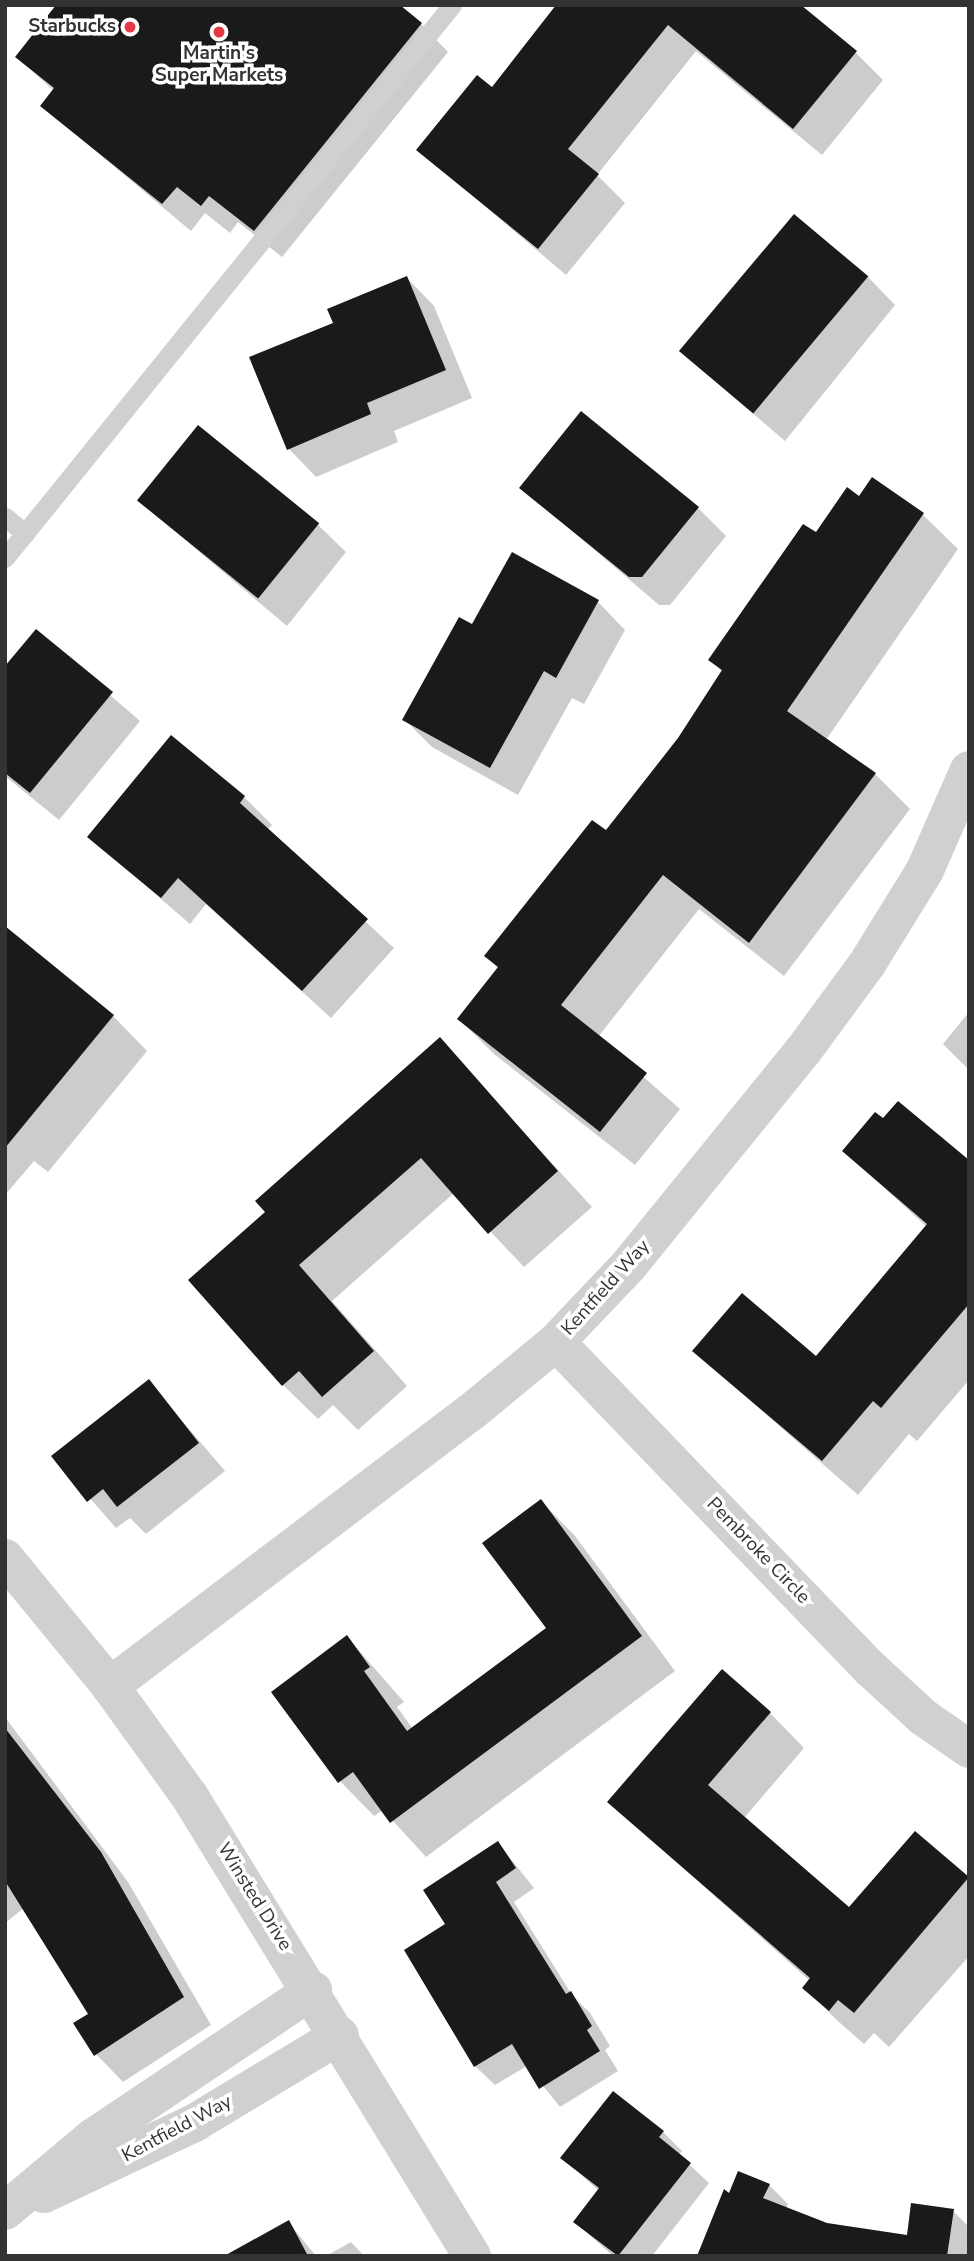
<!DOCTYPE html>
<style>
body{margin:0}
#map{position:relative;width:974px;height:2261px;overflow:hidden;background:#fff;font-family:"Nunito Sans",sans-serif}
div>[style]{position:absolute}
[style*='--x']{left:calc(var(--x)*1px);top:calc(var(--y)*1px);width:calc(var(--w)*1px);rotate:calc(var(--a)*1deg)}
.shadow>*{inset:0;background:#0003}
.building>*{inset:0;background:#1a1a1a;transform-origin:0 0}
.service>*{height:19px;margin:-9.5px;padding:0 9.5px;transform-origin:9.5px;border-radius:9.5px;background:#d0d0d0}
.minor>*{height:38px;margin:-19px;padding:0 19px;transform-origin:19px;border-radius:19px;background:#d0d0d0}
.dots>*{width:19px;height:19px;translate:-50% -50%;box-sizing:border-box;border:4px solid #fff;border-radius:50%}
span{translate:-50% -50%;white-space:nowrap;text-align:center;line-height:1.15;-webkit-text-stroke:7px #fff;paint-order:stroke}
.poi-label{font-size:19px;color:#333;font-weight:700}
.right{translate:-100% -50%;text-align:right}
.street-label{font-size:19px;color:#333}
.frame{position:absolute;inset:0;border:7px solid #333;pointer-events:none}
</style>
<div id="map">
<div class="shadow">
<div style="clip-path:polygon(558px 5px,856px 53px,883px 80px,822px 155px,696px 51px,597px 175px,625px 203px,566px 275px,419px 150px,492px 89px)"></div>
<div style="clip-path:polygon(421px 24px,448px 52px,282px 257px,238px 222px,230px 233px,205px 213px,191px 231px,42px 106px,54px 91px,17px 57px)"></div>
<div style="clip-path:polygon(868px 277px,895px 305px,785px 441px,683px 353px)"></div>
<div style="clip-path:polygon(407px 278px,434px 306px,472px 398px,394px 431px,398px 442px,316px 477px,289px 449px,335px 324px)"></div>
<div style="clip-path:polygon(872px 480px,923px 515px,958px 549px,826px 740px,875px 774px,910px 809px,784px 976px,699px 909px,598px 1037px,680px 1109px,635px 1165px,494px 1054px,459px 1019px,499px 969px,486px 956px,606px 833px,680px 739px,723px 673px,711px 660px,816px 534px,859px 498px)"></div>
<div style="clip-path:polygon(522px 488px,698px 508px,726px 536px,670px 605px,659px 605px)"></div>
<div style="clip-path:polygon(139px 501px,318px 525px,346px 552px,287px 626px)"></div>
<div style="clip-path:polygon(598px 602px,625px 630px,584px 704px,572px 698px,518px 795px,432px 747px,404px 719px,473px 626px)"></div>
<div style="clip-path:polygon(36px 631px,140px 721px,59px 820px,5px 776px,5px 669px)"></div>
<div style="clip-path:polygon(244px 797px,272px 825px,267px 830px,394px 948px,331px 1018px,206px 904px,190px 924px,89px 837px)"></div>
<div style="clip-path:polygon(5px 928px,113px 1016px,147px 1051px,48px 1172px,34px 1161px,5px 1195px)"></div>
<div style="clip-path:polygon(969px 1012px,969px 1070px,943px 1044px)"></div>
<div style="clip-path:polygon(439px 1040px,592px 1207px,524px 1267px,454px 1193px,332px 1301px,407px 1386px,358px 1430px,333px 1405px,318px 1419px,283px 1385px,268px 1212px)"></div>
<div style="clip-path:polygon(844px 1151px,969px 1163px,969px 1380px,917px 1441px,909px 1434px,858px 1495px,694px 1351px,817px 1358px,927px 1227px)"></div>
<div style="clip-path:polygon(148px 1381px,225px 1471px,146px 1534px,130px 1518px,116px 1528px,53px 1456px)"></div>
<div style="clip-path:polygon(541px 1501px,575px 1536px,675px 1671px,426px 1857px,383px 1810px,374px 1816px,340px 1781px,347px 1637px,404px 1702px,397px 1707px,413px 1729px,549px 1629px)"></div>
<div style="clip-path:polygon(770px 1713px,804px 1748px,744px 1818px,850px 1909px,916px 1834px,969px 1880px,969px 1956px,889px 2047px,874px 2033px,864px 2044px,839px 2022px,804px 1988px,810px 1981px,609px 1802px)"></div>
<div style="clip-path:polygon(5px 1717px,128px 1882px,211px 2025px,123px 2082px,96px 2054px,91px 2014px,24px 1908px,5px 1923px)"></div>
<div style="clip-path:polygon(498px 1843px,534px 1888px,514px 1902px,572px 1995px,590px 2013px,610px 2046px,605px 2050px,618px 2071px,560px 2107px,527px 2066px,495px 2085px,475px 2066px,447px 1925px)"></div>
<div style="clip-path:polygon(663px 2132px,682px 2151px,679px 2155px,709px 2183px,652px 2256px,613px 2256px,575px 2222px,599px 2191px,563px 2158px)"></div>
<div style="clip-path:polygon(769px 2185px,788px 2204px,786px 2209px,730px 2196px)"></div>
<div style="clip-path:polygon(953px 2211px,969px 2227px,968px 2256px,855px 2256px,908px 2237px)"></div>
<div style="clip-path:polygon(289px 2223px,316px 2256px,228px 2256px)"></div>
<div style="clip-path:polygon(351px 2242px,364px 2256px,326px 2256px)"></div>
</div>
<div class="building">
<div style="clip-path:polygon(56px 5px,400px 5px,422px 23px,254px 231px,209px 196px,201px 206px,177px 187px,162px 204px,40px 106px,54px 88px,15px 57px)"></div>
<div style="clip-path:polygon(556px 5px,801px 5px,857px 51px,793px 129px,668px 25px,568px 149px,599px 174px,538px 249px,416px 150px,477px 75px,492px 87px)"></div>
<div style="left:794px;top:214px;width:97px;height:179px;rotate:40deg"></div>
<div style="clip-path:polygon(407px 276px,446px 370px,367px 403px,371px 414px,287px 450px,249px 357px,333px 323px,327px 309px)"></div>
<div style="clip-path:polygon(581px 411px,699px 507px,642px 577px,629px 577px,519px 488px)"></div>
<div style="left:198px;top:425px;width:156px;height:97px;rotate:39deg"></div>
<div style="clip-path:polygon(872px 477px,924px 513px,787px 711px,876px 773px,749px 943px,663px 875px,561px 1005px,647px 1073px,600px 1132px,457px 1019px,498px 967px,484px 956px,592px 820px,606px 830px,678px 738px,722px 670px,708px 660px,803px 524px,816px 532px,847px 487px,859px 496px)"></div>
<div style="clip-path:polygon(512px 552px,599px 600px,556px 678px,544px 671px,490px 768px,402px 720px,459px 617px,472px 624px)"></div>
<div style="clip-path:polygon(36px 629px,113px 692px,30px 793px,5px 773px,5px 666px)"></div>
<div style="clip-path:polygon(171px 735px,245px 796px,240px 803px,368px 919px,302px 991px,178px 878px,161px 898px,87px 837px)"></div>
<div style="clip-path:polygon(5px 926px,114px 1015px,5px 1148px)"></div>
<div style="clip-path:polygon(440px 1037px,558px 1171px,488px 1234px,421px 1158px,299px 1265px,374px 1351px,322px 1397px,299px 1371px,282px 1386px,188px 1280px,265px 1212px,255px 1201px)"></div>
<div style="clip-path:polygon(898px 1101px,969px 1160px,969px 1304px,881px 1408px,873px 1401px,822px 1461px,692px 1351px,742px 1293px,816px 1356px,927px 1224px,842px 1151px,875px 1112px,883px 1118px)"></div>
<div style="clip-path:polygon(149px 1379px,199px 1443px,117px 1507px,103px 1489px,87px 1502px,51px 1456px)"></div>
<div style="clip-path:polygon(541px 1499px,642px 1636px,390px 1823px,353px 1772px,338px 1783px,271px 1692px,347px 1635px,370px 1667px,364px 1671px,407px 1731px,546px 1628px,482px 1543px)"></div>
<div style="clip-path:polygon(722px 1669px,771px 1712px,708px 1785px,849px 1907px,915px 1831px,969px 1877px,854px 2013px,838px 2000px,829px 2011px,802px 1988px,810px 1978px,607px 1802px)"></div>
<div style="clip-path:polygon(5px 1728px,101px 1852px,184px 1997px,94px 2056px,73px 2023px,88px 2014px,5px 1881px)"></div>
<div style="clip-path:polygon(498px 1841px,516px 1868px,496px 1882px,566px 1994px,571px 1991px,592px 2026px,587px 2030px,600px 2051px,539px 2089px,512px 2044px,474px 2067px,404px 1950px,445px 1924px,423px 1890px)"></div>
<div style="clip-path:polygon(613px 2091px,664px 2131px,659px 2137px,691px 2163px,618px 2256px,573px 2222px,599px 2188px,560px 2158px)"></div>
<div style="clip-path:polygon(738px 2171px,770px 2184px,763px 2198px,827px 2223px,907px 2235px,911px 2203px,954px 2209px,947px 2256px,697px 2256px,724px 2189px,729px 2193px)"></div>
<div style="clip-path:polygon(289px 2220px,308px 2256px,224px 2256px)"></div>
</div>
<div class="service">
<div style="--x:5;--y:517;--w:26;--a:39"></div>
<div style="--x:25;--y:533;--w:32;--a:129"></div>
<div style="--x:25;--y:533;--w:679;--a:-51.04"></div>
</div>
<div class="minor">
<div style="--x:556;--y:1342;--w:454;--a:46.1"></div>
<div style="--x:871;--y:1669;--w:71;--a:42.7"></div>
<div style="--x:923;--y:1717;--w:56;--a:34.8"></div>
<div style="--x:5;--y:1558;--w:166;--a:50.6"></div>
<div style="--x:110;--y:1686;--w:137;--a:54.2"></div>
<div style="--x:190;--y:1797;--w:539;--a:58.43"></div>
<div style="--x:110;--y:1686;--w:452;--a:-37.2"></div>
<div style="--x:470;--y:1413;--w:112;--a:-39.5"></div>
<div style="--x:556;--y:1342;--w:106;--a:-46.5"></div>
<div style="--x:629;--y:1265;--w:276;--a:-50.9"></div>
<div style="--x:803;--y:1051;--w:108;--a:-53.7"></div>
<div style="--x:867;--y:964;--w:110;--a:-58.3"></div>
<div style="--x:925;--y:870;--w:109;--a:-66.3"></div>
<div style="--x:44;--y:2194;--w:168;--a:-25.3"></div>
<div style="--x:196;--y:2122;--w:168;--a:-31.1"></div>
<div style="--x:5;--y:2211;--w:114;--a:-40"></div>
<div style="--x:92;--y:2138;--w:266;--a:-33.8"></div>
</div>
<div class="dots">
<div style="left:130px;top:27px;background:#e63946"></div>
<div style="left:219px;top:32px;background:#e63946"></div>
</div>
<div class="poi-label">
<span class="right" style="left:116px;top:27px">Starbucks</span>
<span style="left:219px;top:65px">Martin's<br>Super Markets</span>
</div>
<div class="street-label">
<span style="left:606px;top:1288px;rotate:-48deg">Kentfield Way</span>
<span style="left:758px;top:1551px;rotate:46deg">Pembroke Circle</span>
<span style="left:254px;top:1897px;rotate:58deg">Winsted Drive</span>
<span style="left:177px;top:2129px;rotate:-28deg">Kentfield Way</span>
</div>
<div class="frame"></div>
</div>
